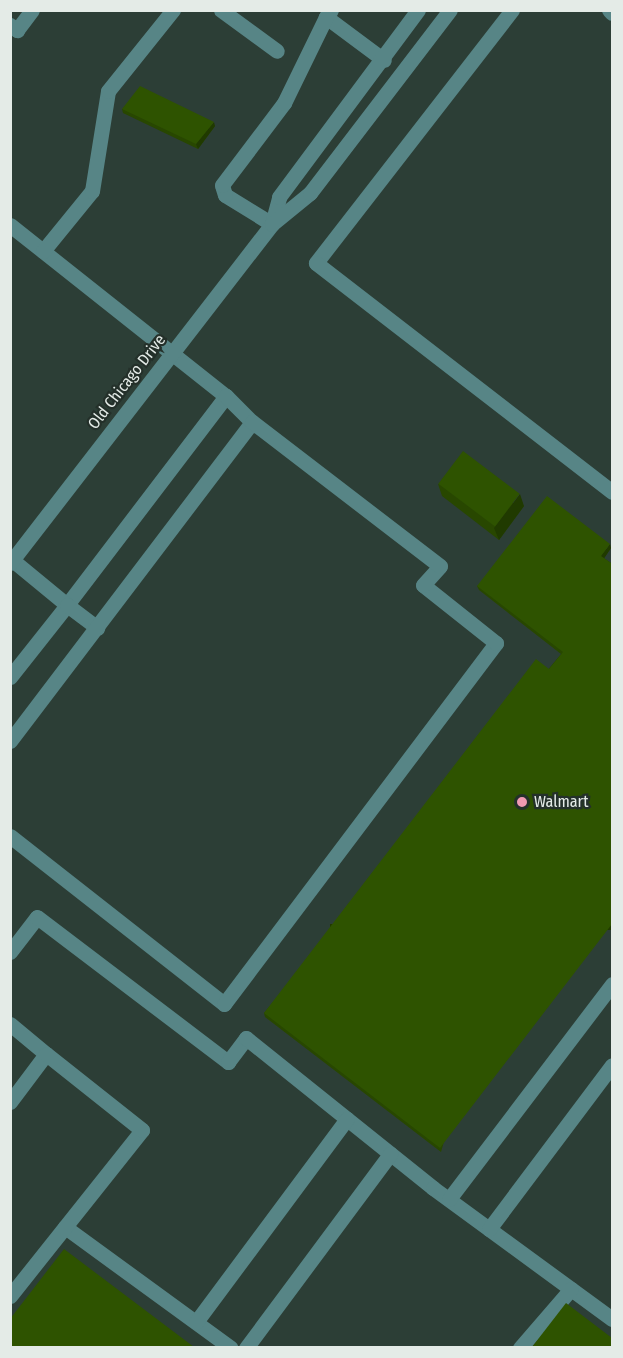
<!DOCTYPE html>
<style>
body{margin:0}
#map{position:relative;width:623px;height:1358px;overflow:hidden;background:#24302a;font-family:"Fira Sans Condensed",sans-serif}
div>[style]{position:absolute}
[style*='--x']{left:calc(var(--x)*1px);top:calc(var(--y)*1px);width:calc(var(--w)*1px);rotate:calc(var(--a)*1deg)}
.built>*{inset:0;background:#2c3e36;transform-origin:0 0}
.minor>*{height:15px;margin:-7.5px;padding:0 7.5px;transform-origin:7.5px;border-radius:7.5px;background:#578586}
.wall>*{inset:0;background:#284700}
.shaded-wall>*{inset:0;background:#203a00;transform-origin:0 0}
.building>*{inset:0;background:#2e5300;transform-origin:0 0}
.dots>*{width:16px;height:16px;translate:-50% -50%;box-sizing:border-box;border:3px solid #24302a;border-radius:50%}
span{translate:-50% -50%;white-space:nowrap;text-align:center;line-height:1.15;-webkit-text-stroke:4.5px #24302a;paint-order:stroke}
.street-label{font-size:16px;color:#e4ebe7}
.poi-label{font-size:16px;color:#e4ebe7}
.left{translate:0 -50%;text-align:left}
.frame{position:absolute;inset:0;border:12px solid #e4ebe7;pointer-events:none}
</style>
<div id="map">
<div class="built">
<div style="left:11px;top:11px;width:601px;height:1336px"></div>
</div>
<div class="minor">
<div style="--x:221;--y:10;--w:69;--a:36.2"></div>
<div style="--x:331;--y:10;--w:9;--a:126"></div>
<div style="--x:326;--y:17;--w:72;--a:36.6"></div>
<div style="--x:512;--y:10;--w:320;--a:127.8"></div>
<div style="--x:316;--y:263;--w:374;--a:37.7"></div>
<div style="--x:609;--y:10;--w:4;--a:45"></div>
<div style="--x:10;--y:25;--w:9;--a:36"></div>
<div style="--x:17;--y:30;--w:25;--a:-53"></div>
<div style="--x:272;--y:224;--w:55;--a:-148.3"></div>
<div style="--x:225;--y:195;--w:10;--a:-107"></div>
<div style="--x:222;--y:185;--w:103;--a:-52.9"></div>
<div style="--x:284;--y:103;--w:96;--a:-64"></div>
<div style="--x:272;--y:224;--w:28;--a:-75"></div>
<div style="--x:279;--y:197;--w:233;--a:-53.4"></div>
<div style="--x:10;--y:225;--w:275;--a:38.4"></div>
<div style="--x:226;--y:396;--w:263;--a:127.3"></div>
<div style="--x:67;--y:605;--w:74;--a:-140.5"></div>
<div style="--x:43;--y:251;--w:77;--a:-50.8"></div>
<div style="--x:92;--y:191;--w:101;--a:-80.9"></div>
<div style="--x:108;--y:91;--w:104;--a:-51.3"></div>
<div style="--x:10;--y:563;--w:428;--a:-52.3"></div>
<div style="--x:272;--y:224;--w:49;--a:-39.2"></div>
<div style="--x:310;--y:193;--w:230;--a:-52.6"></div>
<div style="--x:10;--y:677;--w:92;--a:-51.6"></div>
<div style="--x:67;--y:605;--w:38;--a:37"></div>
<div style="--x:10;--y:741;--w:400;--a:-52.8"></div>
<div style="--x:252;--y:422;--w:37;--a:-135"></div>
<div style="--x:10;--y:836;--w:272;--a:38.1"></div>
<div style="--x:224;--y:1004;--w:452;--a:-53"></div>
<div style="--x:496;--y:643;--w:93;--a:-141.5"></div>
<div style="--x:423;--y:585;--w:25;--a:-48"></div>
<div style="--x:440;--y:566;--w:237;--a:-142.5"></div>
<div style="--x:10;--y:952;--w:44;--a:-52.4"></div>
<div style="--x:37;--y:917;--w:240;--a:37.2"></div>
<div style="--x:228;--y:1062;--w:30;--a:-53"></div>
<div style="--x:246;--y:1038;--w:240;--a:38.7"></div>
<div style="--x:433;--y:1188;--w:222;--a:36.2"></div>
<div style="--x:10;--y:1024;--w:47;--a:39.8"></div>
<div style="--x:46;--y:1054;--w:60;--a:126.9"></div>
<div style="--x:449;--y:1199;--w:270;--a:-52.8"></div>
<div style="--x:65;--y:1227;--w:205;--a:36.1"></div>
<div style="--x:489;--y:1229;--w:205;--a:-53.1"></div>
<div style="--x:10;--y:1296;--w:212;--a:-51.5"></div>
<div style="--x:142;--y:1130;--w:122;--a:-141.6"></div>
<div style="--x:196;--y:1322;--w:253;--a:-53.4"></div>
<div style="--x:246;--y:1348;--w:242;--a:-53.4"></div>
<div style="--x:520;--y:1348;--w:78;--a:-49.2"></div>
</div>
<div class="wall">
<div style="clip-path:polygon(122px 109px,215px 126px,198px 149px,123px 113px)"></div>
<div style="clip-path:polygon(438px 484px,524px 506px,499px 540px,442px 496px)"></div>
<div style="clip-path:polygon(611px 548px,604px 558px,611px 563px,441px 1152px,265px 1017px,264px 1013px,561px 654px,479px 590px,477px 586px)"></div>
</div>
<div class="shaded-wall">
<div style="clip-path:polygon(214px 122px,215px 126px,198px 149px,196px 144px)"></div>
<div style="clip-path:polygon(520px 494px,524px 506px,499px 540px,494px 528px)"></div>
<div style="clip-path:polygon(610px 544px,611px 548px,603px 560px,601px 556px)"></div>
<div style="left:612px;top:924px;width:6px;height:282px;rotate:90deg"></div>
</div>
<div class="building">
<div style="clip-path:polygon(140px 86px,214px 122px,196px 144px,122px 109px)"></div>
<div style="left:463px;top:451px;width:71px;height:41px;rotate:37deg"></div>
<div style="clip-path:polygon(547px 496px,610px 544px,601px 556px,611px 563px,612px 562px,612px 924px,440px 1148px,264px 1013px,536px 659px,549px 669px,563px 652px,477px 586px)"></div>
<div style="clip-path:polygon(64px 1249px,194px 1347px,10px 1347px,10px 1319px)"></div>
<div style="clip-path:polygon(566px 1303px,612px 1338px,612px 1347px,532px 1347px)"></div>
</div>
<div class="dots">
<div style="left:522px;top:802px;background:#f19ab2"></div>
</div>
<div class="street-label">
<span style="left:127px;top:382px;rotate:-52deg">Old Chicago Drive</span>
</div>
<div class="poi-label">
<span class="left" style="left:534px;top:802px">Walmart</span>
</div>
<div class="frame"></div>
</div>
